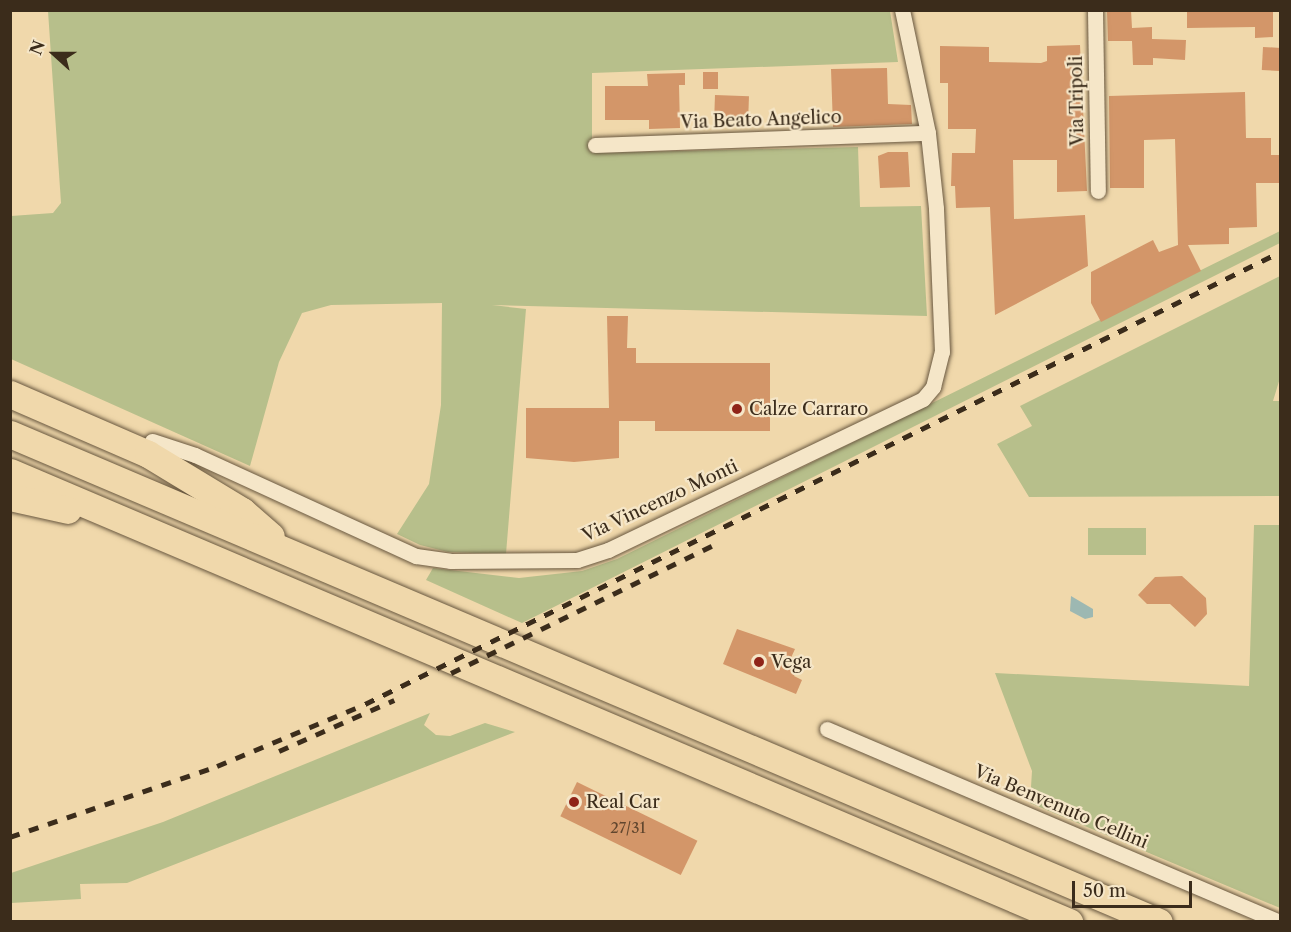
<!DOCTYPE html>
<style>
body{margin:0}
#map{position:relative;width:1291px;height:932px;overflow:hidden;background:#f0d8ab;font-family:"Libre Caslon Text",serif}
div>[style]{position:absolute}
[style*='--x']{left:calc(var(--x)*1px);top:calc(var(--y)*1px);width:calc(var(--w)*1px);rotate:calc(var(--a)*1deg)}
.green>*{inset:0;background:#b7bf8b;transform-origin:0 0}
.water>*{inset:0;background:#9db8b2}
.building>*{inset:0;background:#d39669;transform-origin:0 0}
.roads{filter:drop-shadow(0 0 2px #68573f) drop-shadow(0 0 2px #68573f)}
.street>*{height:15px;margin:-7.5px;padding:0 7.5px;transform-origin:7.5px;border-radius:7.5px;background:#f5e6c8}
.highway>*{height:27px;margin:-13.5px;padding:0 13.5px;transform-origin:13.5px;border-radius:13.5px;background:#f0d8ab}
.rail>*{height:4.5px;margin-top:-2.25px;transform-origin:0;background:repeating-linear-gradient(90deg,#3b2c1b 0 10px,transparent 0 20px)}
.dots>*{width:16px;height:16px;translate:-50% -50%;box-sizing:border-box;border:3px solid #f5e6c8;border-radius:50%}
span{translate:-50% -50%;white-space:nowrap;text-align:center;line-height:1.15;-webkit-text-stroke:4.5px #f5e6c8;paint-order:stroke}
.number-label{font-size:15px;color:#61462e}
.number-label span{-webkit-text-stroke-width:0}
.street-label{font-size:18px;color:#3b2c1b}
.poi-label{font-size:18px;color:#3b2c1b}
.left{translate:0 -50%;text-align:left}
.frame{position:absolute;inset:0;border:12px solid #3b2c1b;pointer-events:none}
.north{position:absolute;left:24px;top:24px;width:60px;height:60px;-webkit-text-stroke:4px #f5e6c8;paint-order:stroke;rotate:291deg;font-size:16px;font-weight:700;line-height:24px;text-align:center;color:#3b2c1b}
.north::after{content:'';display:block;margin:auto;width:21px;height:27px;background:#3b2c1b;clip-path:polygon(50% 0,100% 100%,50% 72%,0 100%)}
.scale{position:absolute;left:1072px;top:881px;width:120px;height:27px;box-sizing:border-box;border:3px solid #3b2c1b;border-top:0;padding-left:8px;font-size:18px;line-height:21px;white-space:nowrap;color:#3b2c1b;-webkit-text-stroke:4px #f5e6c8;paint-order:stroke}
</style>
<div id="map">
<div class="green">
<div style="clip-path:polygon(48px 11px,890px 11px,898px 62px,592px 73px,592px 153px,858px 147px,860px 207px,921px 206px,927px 316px,492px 305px,526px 309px,506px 554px,448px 552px,420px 545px,397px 534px,429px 484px,441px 405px,442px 303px,331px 305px,302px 313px,279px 362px,250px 466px,11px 359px,11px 216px,53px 213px,61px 203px)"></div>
<div style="clip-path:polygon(1280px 231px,1280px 243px,522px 623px,426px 580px,433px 568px,519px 578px,582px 571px,617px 559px)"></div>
<div style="clip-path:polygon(1280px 276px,1280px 378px,1273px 401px,1280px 401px,1280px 496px,1029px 497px,997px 444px,1032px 426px,1020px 406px)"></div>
<div style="clip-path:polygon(1254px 525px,1280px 525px,1280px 908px,1030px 803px,1032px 771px,995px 673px,1249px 686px)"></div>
<div style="left:1146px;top:528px;width:27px;height:58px;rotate:90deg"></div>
<div style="clip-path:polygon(430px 713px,424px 725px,436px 735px,450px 736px,485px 723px,515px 732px,127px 883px,80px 884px,81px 899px,11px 903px,11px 873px,163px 822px)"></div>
</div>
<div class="water">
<div style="clip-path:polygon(1071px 596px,1093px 609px,1093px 617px,1085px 619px,1070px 611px)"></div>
</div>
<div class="building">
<div style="clip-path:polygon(1107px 10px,1131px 10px,1132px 28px,1152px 27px,1152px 39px,1186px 40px,1185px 60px,1153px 58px,1153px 65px,1133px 65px,1132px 41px,1108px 41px)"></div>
<div style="clip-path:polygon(1187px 10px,1273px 10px,1273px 37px,1255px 38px,1255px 27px,1187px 28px)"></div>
<div style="clip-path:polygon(1080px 45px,1087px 191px,1057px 192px,1057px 160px,1013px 160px,1014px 219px,1085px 215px,1088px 266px,995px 315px,990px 207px,956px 208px,955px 186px,951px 186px,952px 153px,975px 153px,976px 129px,948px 129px,948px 83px,940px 83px,940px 46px,989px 47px,989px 62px,1041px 63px,1047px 61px,1047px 46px)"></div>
<div style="left:1263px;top:47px;width:18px;height:23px;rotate:3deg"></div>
<div style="clip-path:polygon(887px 68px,888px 104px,911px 105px,912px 124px,833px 127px,831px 69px)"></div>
<div style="left:703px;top:72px;width:15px;height:17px"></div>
<div style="clip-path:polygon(685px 73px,685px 85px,679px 85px,680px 128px,649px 129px,649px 120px,605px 120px,605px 86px,648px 86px,647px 74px)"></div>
<div style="clip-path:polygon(1245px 92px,1246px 138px,1271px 138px,1271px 155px,1281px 155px,1281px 183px,1256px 183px,1257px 227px,1229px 228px,1229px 244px,1188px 245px,1201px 271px,1101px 322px,1091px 303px,1091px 272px,1153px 240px,1159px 252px,1178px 245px,1175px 139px,1144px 140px,1144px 188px,1110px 188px,1109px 96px)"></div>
<div style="left:715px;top:95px;width:34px;height:27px;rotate:2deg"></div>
<div style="clip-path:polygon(888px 152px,908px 152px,910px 187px,880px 188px,878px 156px)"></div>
<div style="clip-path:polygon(607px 316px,628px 316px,627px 348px,636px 348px,636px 363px,770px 363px,770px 431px,655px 431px,655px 421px,619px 421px,619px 458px,574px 462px,526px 458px,526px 408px,609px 408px)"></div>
<div style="clip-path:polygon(1182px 576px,1206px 598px,1207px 614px,1195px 627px,1170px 604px,1147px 604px,1138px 595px,1155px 577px)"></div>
<div style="clip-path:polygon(737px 629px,795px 649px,790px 660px,799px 664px,794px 676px,802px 680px,796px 694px,723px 664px)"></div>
<div style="left:577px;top:782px;width:134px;height:38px;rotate:26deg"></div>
</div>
<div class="roads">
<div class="street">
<div style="--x:1095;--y:10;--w:181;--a:89.1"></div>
<div style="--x:595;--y:145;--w:333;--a:-2.1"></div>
<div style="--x:152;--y:441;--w:45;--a:18"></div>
<div style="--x:195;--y:455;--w:243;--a:24.6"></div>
<div style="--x:416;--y:556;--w:34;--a:8"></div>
<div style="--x:450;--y:561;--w:127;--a:-0.5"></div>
<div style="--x:577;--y:560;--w:33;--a:-18"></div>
<div style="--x:608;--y:550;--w:349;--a:-25.6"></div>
<div style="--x:923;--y:399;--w:16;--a:-50"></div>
<div style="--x:933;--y:387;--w:36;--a:-76"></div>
<div style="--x:942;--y:352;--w:144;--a:-92.4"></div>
<div style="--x:936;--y:208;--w:75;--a:-96.1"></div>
<div style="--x:928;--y:133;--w:126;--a:-101.9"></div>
<div style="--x:827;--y:729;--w:492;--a:23.1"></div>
</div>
<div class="highway">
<div style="--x:10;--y:394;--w:150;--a:23.5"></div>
<div style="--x:148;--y:454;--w:110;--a:31.2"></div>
<div style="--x:242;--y:511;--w:38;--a:41"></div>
<div style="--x:10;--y:434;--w:1248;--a:23.01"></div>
<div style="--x:10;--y:472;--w:1151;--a:23.02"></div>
<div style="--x:10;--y:497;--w:59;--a:12.6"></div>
</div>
</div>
<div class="rail">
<div style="--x:451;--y:673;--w:292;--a:-26"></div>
<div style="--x:279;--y:751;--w:126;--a:-23.9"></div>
<div style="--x:10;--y:837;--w:219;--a:-18.9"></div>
<div style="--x:217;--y:766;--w:160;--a:-22.7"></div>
<div style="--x:365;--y:704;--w:1021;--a:-26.29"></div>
</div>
<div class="dots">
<div style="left:737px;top:409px;background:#8f2418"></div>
<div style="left:759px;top:662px;background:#8f2418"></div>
<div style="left:574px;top:802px;background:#8f2418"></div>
</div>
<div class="number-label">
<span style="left:628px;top:828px">27/31</span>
</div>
<div class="street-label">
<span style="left:1077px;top:101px;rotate:-91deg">Via Tripoli</span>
<span style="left:761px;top:120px;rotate:-2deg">Via Beato Angelico</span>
<span style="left:660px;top:501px;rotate:-25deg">Via Vincenzo Monti</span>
<span style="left:1061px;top:807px;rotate:23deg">Via Benvenuto Cellini</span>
</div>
<div class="poi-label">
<span class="left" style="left:749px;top:409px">Calze Carraro</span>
<span class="left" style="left:771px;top:662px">Vega</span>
<span class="left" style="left:586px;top:802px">Real Car</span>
</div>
<div class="frame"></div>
<div class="north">N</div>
<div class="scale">50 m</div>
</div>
